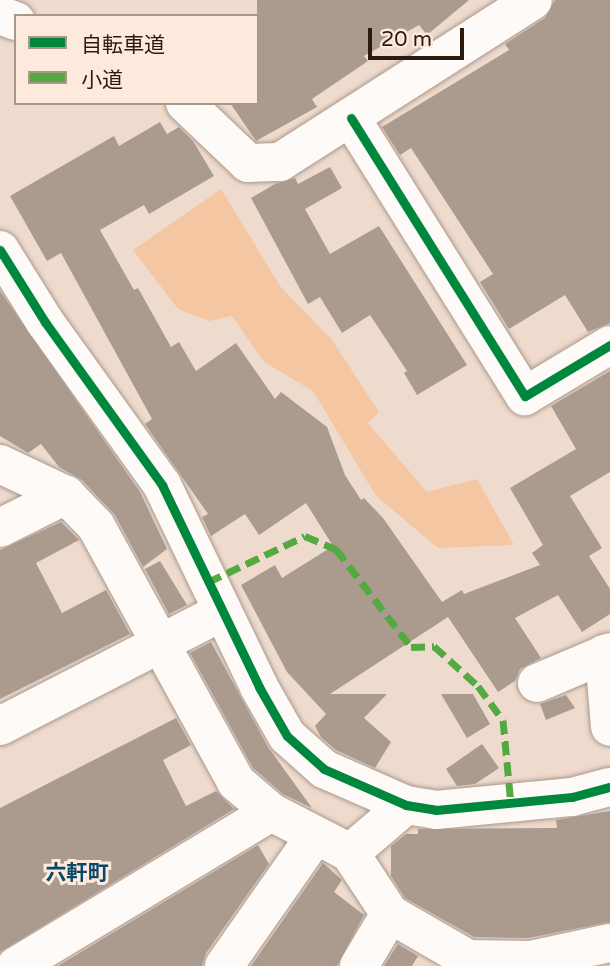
<!DOCTYPE html>
<meta charset="utf-8">
<style>
body{margin:0}
#map{position:relative;width:610px;height:966px;overflow:hidden;background:#efdbcd;font-family:"Varela Round","Noto Sans JP",sans-serif}
div>[style]{position:absolute}
[style*='--x']{left:calc(var(--x)*1px);top:calc(var(--y)*1px);width:calc(var(--w)*1px);rotate:calc(var(--a)*1deg)}
.green>*{inset:0;background:#f4c6a2}
.building>*{inset:0;background:#ab9b8f}
.roads{filter:drop-shadow(0 0 2px #aa998d) drop-shadow(0 0 2px #aa998d)}
.minor>*{height:38px;margin:-19px;padding:0 19px;transform-origin:19px;border-radius:19px;background:#fdfaf8}
.quiet>*{height:7px;margin-top:-3.5px;transform-origin:0;background:repeating-linear-gradient(90deg,#54a941 0 14px,transparent 0 21px)}
.cycleway>*{height:9px;margin:-4.5px;padding:0 4.5px;transform-origin:4.5px;border-radius:4.5px;background:#00873e}
span{translate:-50% -50%;white-space:nowrap;text-align:center;line-height:1.15;-webkit-text-stroke:6px #fdeadd;paint-order:stroke}
.neighbourhood-label{font-size:21px;color:#094868;font-weight:700}
.legend{position:absolute;left:14px;top:14px;width:245px;height:91px;box-sizing:border-box;background:#fdeadd;border:2px solid #a9978a;margin:0;padding:9px 12px;list-style:none;font-size:21px;color:#2b1b0e}
.legend li{display:flex;align-items:center;gap:14px;height:35px}
.legend b{width:35px;border:2px solid #a9978a}
.scale{position:absolute;left:368px;top:28px;width:96px;height:32px;box-sizing:border-box;border:4px solid #2b1b0e;border-top:0;padding-left:9px;font-size:21px;line-height:24px;white-space:nowrap;color:#2b1b0e;-webkit-text-stroke:5px #fdeadd;paint-order:stroke}
</style>
<div id="map">
<div class="green">
<div style="clip-path:polygon(221px 189px,280px 286px,332px 340px,379px 412px,368px 423px,427px 492px,477px 479px,514px 545px,438px 548px,376px 496px,313px 391px,264px 362px,232px 316px,209px 321px,178px 309px,133px 250px)"></div>
</div>
<div class="building">
<div style="clip-path:polygon(257px 0,469px 0,427px 35px,419px 25px,364px 56px,368px 61px,312px 99px,317px 107px,256px 141px,230px 103px,257px 103px)"></div>
<div style="clip-path:polygon(555px 0,610px 0,610px 323px,588px 332px,565px 295px,509px 329px,480px 282px,493px 274px,411px 148px,400px 155px,382px 127px,509px 50px,505px 44px,545px 18px)"></div>
<div style="clip-path:polygon(160px 122px,167px 134px,179px 127px,193px 141px,214px 176px,149px 214px,144px 205px,100px 230px,134px 290px,138px 288px,171px 347px,179px 342px,196px 371px,236px 343px,275px 399px,281px 392px,327px 427px,345px 475px,361px 500px,364px 498px,383px 518px,442px 602px,462px 590px,464px 594px,540px 565px,532px 553px,543px 545px,510px 488px,576px 449px,551px 406px,610px 371px,610px 472px,570px 496px,602px 548px,589px 556px,610px 589px,610px 614px,582px 632px,558px 595px,515px 618px,541px 658px,520px 669px,515px 681px,498px 692px,448px 617px,330px 694px,387px 694px,364px 718px,391px 742px,375px 768px,336px 750px,321px 737px,315px 726px,326px 714px,287px 672px,241px 585px,275px 565px,282px 578px,333px 546px,306px 503px,259px 535px,245px 514px,211px 536px,202px 517px,208px 514px,145px 424px,152px 419px,61px 253px,47px 261px,10px 196px,114px 136px,119px 146px)"></div>
<div style="clip-path:polygon(330px 167px,342px 188px,305px 209px,330px 254px,379px 226px,467px 365px,417px 395px,404px 373px,407px 371px,370px 315px,342px 333px,320px 297px,308px 304px,251px 198px,275px 184px,295px 178px,298px 184px)"></div>
<div style="clip-path:polygon(0 291px,140px 492px,167px 549px,143px 567px,115px 515px,82px 480px,59px 467px,41px 444px,28px 453px,0 436px)"></div>
<div style="clip-path:polygon(61px 522px,79px 540px,36px 563px,62px 613px,106px 590px,130px 634px,0 699px,0 550px)"></div>
<div style="clip-path:polygon(160px 561px,187px 605px,169px 614px,145px 569px)"></div>
<div style="clip-path:polygon(211px 642px,268px 747px,312px 808px,283px 794px,253px 768px,190px 653px)"></div>
<div style="clip-path:polygon(441px 694px,473px 694px,490px 724px,467px 738px)"></div>
<div style="clip-path:polygon(566px 695px,575px 708px,546px 720px,540px 704px)"></div>
<div style="clip-path:polygon(176px 718px,191px 745px,163px 760px,186px 806px,216px 791px,234px 809px,0 952px,0 808px)"></div>
<div style="clip-path:polygon(482px 744px,499px 768px,475px 784px,457px 786px,446px 769px)"></div>
<div style="clip-path:polygon(610px 811px,610px 922px,528px 938px,474px 937px,405px 898px,391px 876px,391px 846px,406px 834px,418px 834px,418px 829px,557px 828px,556px 820px)"></div>
<div style="clip-path:polygon(258px 845px,269px 864px,206px 953px,202px 966px,58px 966px)"></div>
<div style="clip-path:polygon(323px 863px,342px 880px,334px 892px,364px 915px,337px 966px,251px 966px)"></div>
<div style="clip-path:polygon(398px 944px,418px 956px,412px 966px,384px 966px)"></div>
</div>
<div class="roads">
<div class="minor">
<div style="--x:0;--y:15;--w:17;--a:21"></div>
<div style="--x:185;--y:103;--w:87;--a:43.6"></div>
<div style="--x:248;--y:163;--w:32;--a:-2"></div>
<div style="--x:280;--y:162;--w:300;--a:-32.6"></div>
<div style="--x:351;--y:118;--w:328;--a:58"></div>
<div style="--x:525;--y:396;--w:99;--a:-31"></div>
<div style="--x:0;--y:250;--w:85;--a:58"></div>
<div style="--x:45;--y:322;--w:201;--a:54.3"></div>
<div style="--x:162;--y:485;--w:224;--a:64.3"></div>
<div style="--x:259;--y:687;--w:56;--a:60.3"></div>
<div style="--x:287;--y:736;--w:50;--a:41.7"></div>
<div style="--x:324;--y:769;--w:90;--a:23.7"></div>
<div style="--x:406;--y:805;--w:30;--a:9"></div>
<div style="--x:436;--y:810;--w:137;--a:-5.5"></div>
<div style="--x:572;--y:797;--w:39;--a:-15"></div>
<div style="--x:0;--y:464;--w:73;--a:25.2"></div>
<div style="--x:66;--y:495;--w:43;--a:45.9"></div>
<div style="--x:96;--y:526;--w:292;--a:61.3"></div>
<div style="--x:236;--y:782;--w:46;--a:40.6"></div>
<div style="--x:271;--y:812;--w:89;--a:27.4"></div>
<div style="--x:0;--y:528;--w:74;--a:-26.6"></div>
<div style="--x:604;--y:654;--w:73;--a:85.3"></div>
<div style="--x:537;--y:683;--w:79;--a:-23"></div>
<div style="--x:0;--y:726;--w:250;--a:-27.2"></div>
<div style="--x:390;--y:914;--w:90;--a:30"></div>
<div style="--x:468;--y:959;--w:62;--a:0.9"></div>
<div style="--x:530;--y:960;--w:82;--a:-12"></div>
<div style="--x:16;--y:966;--w:298;--a:-31.1"></div>
<div style="--x:224;--y:966;--w:159;--a:-55"></div>
<div style="--x:359;--y:966;--w:61;--a:-59.2"></div>
<div style="--x:390;--y:914;--w:73;--a:-123.3"></div>
<div style="--x:350;--y:853;--w:74;--a:-40.6"></div>
</div>
</div>
<div class="quiet">
<div style="--x:208;--y:582;--w:107;--a:-25.4"></div>
<div style="--x:305;--y:536;--w:34;--a:23"></div>
<div style="--x:336;--y:549;--w:123;--a:52.6"></div>
<div style="--x:411;--y:647;--w:23;--a:-2"></div>
<div style="--x:434;--y:646;--w:59;--a:42.3"></div>
<div style="--x:478;--y:686;--w:42;--a:53.7"></div>
<div style="--x:503;--y:720;--w:84;--a:84.6"></div>
</div>
<div class="cycleway">
<div style="--x:351;--y:118;--w:328;--a:58"></div>
<div style="--x:525;--y:396;--w:99;--a:-31"></div>
<div style="--x:0;--y:250;--w:85;--a:58"></div>
<div style="--x:45;--y:322;--w:201;--a:54.3"></div>
<div style="--x:162;--y:485;--w:224;--a:64.3"></div>
<div style="--x:259;--y:687;--w:56;--a:60.3"></div>
<div style="--x:287;--y:736;--w:50;--a:41.7"></div>
<div style="--x:324;--y:769;--w:90;--a:23.7"></div>
<div style="--x:406;--y:805;--w:30;--a:9"></div>
<div style="--x:436;--y:810;--w:137;--a:-5.5"></div>
<div style="--x:572;--y:797;--w:39;--a:-15"></div>
</div>
<div class="neighbourhood-label">
<span style="left:77px;top:874px">六軒町</span>
</div>
<ul class="legend">
<li><b style="height:9px;background:#00873e"></b>自転車道</li>
<li><b style="height:9px;background:#54a941"></b>小道</li>
</ul>
<div class="scale">20 m</div>
</div>
